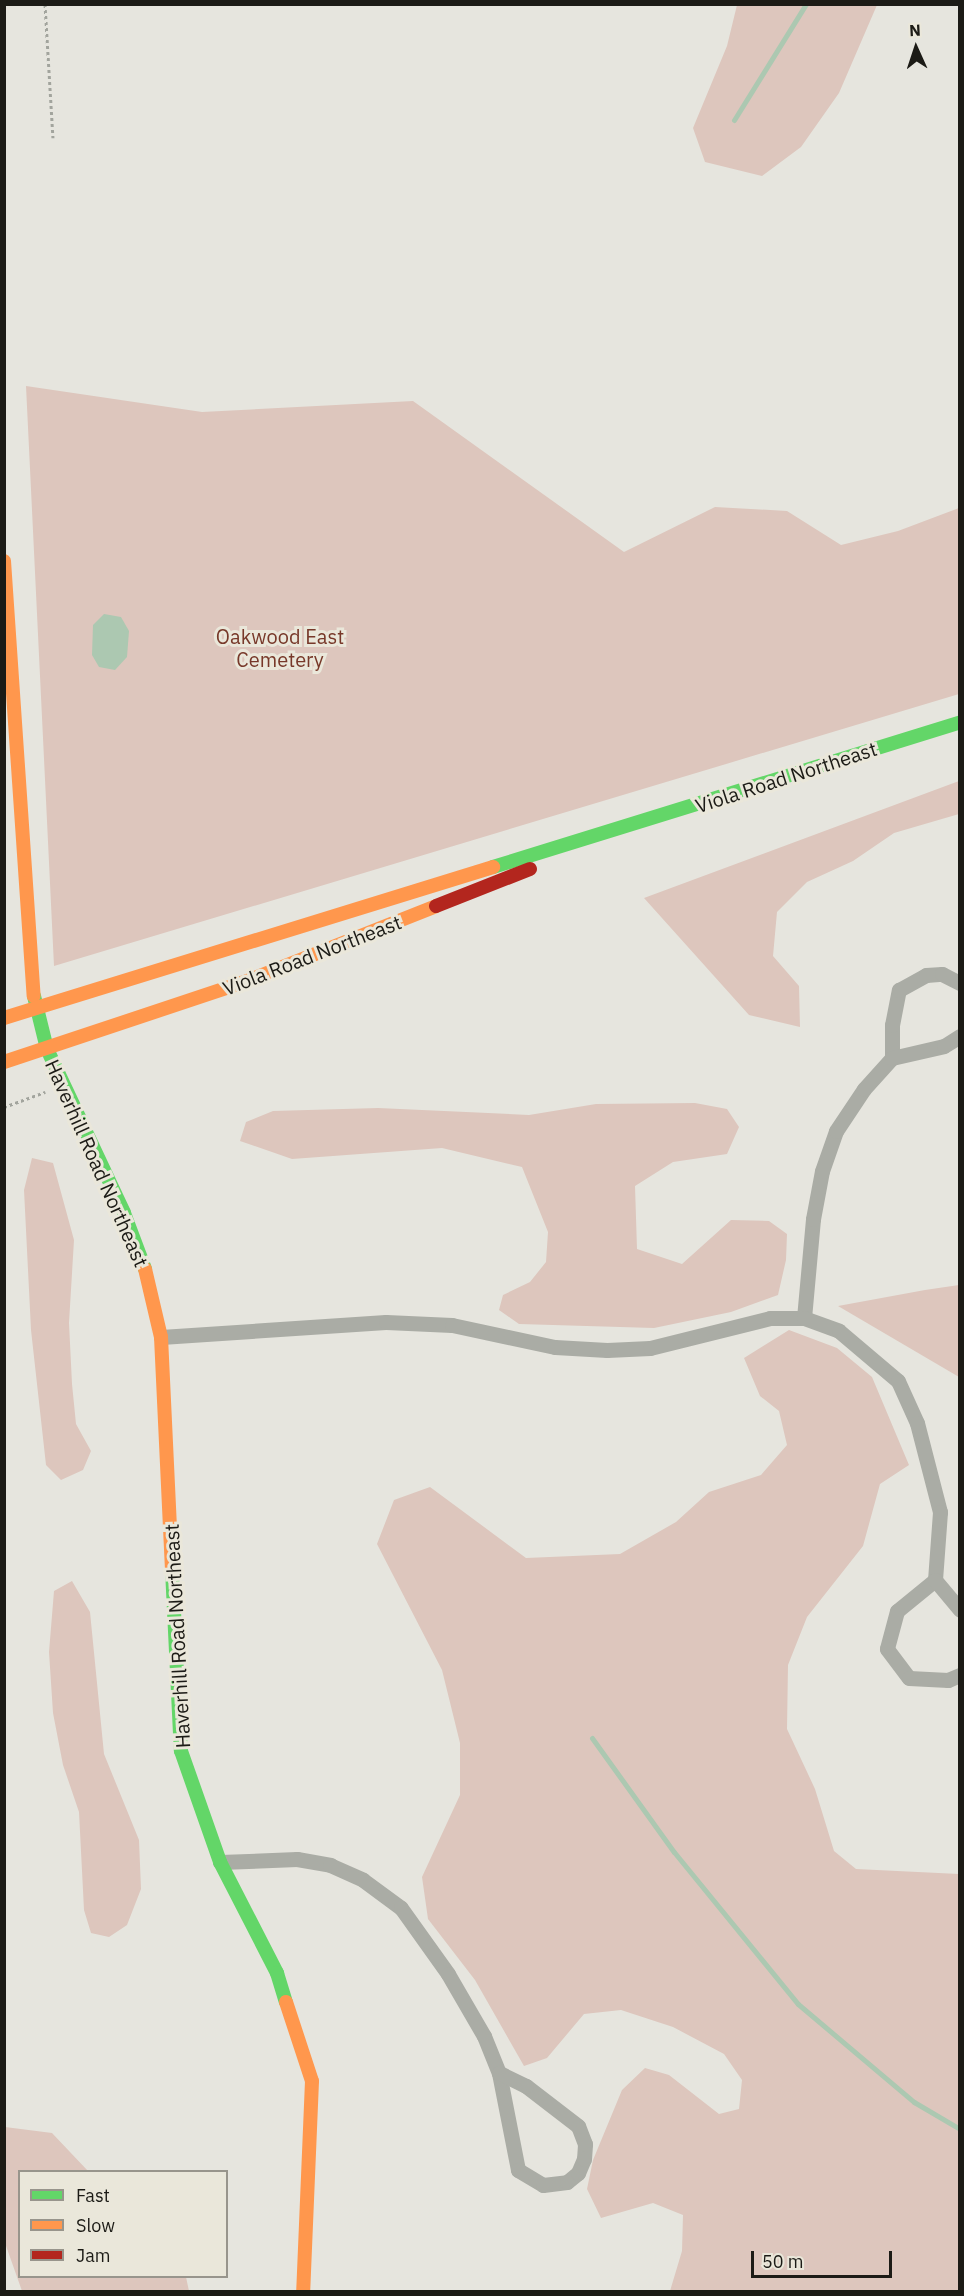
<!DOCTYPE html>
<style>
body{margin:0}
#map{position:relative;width:964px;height:2296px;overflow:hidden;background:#e6e5de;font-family:"IBM Plex Sans",sans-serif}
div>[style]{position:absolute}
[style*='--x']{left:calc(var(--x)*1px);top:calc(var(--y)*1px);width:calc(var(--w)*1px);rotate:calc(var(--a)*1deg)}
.green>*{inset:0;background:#ddc6bd}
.water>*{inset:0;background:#acc8b1}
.stream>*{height:5px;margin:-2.5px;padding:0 2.5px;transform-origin:2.5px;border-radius:2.5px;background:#acc8b1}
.path>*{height:3px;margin-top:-1.5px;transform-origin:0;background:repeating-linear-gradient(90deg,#a2a49d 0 3px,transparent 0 6px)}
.street>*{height:15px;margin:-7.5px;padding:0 7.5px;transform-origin:7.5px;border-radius:7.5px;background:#aaaca5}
.fast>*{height:14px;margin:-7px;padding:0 7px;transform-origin:7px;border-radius:7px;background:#63d668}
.slow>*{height:14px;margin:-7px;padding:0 7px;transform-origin:7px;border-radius:7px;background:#ff974d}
.jam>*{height:14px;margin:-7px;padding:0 7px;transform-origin:7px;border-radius:7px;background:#b3261e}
span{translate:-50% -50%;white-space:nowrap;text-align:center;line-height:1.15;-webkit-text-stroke:6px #eae7da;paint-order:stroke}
.park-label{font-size:20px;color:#773829}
.street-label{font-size:20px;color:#1c1b16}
.frame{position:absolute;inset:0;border:6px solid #1c1b16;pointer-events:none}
.legend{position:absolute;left:18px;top:2170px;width:210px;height:108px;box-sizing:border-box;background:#eae7da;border:2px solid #98958c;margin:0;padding:8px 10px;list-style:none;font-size:18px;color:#1c1b16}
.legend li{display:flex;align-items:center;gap:12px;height:30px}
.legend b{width:30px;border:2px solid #98958c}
.north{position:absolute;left:886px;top:18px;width:60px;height:60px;-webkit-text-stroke:4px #eae7da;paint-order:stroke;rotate:357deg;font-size:16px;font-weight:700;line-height:24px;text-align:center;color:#1c1b16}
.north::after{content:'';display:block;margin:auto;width:21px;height:27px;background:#1c1b16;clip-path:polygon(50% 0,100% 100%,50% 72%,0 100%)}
.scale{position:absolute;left:751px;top:2251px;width:141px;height:27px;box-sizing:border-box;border:3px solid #1c1b16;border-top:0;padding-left:8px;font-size:18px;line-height:21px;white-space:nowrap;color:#1c1b16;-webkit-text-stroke:4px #eae7da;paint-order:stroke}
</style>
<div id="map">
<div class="green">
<div style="clip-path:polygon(737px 5px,877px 5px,839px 93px,801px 147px,762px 176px,705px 162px,693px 128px,727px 46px)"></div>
<div style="clip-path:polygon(26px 386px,202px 412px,413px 401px,624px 552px,715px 507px,787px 511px,841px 545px,898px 531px,959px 508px,959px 694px,54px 966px)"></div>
<div style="clip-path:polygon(959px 781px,959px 814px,894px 833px,853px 861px,807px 882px,777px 912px,773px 956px,799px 986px,800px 1027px,749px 1015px,644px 898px)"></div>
<div style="clip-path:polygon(695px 1103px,727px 1109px,739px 1127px,727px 1154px,673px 1162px,635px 1186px,637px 1249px,682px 1264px,731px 1220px,769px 1221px,787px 1234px,786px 1260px,778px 1295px,731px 1312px,654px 1328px,519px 1324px,499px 1310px,503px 1295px,530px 1282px,546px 1262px,548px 1232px,522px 1167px,442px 1148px,292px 1159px,240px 1141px,246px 1122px,273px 1111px,378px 1108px,529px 1115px,596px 1104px)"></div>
<div style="clip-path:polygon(32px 1158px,53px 1163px,74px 1240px,69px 1323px,72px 1384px,76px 1424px,91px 1451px,83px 1470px,61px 1480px,46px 1465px,31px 1330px,24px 1190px)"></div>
<div style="clip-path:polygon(959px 1285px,959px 1377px,838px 1306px,925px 1290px)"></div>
<div style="clip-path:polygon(789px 1330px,837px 1348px,872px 1377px,909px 1465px,880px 1484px,863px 1546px,807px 1617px,788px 1665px,787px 1729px,815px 1789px,834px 1851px,856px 1869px,959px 1874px,959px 2291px,670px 2291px,682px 2251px,683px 2215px,653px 2203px,601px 2218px,587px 2189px,593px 2160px,622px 2090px,645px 2068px,669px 2075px,719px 2114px,739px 2109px,742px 2080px,724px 2054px,673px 2027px,621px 2010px,584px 2014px,547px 2058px,524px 2066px,475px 1980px,428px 1919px,422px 1877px,460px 1795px,460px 1743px,442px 1670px,377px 1544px,394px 1500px,430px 1487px,526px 1558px,620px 1554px,676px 1522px,709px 1492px,761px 1475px,787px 1445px,779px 1411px,760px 1396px,744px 1358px)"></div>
<div style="clip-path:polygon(72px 1581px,90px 1612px,104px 1754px,139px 1840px,141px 1889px,127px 1925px,109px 1937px,91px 1933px,84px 1910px,79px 1812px,63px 1765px,53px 1713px,49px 1652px,54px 1591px)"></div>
<div style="clip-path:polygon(5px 2127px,52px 2133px,88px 2171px,20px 2172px,20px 2276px,186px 2277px,189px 2291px,22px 2291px,5px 2243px)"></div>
</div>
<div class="water">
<div style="clip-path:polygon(104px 614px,121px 617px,129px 631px,127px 657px,115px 670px,99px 667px,92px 655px,93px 625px)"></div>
</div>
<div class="stream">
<div style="--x:734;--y:120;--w:137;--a:-58.2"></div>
<div style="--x:592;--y:1738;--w:140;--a:54.3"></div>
<div style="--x:674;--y:1852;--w:196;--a:50.8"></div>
<div style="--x:798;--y:2004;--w:152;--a:40.2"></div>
<div style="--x:914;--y:2102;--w:53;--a:30.4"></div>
</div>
<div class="path">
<div style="--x:45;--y:4;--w:134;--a:86.6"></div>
<div style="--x:4;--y:1107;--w:44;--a:-20.1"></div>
</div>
<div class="street">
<div style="--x:892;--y:1058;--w:33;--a:-90"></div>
<div style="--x:892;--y:1025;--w:36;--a:-79"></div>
<div style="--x:899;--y:990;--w:31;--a:-29"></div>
<div style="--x:926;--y:975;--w:16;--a:-4"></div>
<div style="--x:942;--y:974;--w:20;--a:27"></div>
<div style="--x:804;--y:1318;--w:99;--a:-84.8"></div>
<div style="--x:813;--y:1219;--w:49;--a:-79.4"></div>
<div style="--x:822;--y:1171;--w:42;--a:-70.7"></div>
<div style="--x:836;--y:1131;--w:50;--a:-56.3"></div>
<div style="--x:864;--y:1089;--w:42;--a:-47.9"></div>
<div style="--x:892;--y:1058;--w:53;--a:-13"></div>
<div style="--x:944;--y:1046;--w:19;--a:-32"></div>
<div style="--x:161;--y:1337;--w:225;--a:-3.8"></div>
<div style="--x:386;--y:1322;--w:66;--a:2.6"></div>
<div style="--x:452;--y:1325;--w:105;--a:12.1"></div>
<div style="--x:555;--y:1347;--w:52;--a:3.3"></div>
<div style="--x:607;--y:1350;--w:43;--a:-2.7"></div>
<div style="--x:650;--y:1348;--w:124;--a:-14"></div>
<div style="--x:770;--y:1318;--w:34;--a:0"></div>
<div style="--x:804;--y:1318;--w:37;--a:20"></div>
<div style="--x:839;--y:1331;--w:77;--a:40.3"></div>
<div style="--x:898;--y:1381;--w:46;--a:65.7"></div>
<div style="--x:917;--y:1423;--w:92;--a:75.5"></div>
<div style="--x:940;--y:1512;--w:68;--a:94.2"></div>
<div style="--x:935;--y:1580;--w:49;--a:140.8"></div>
<div style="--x:897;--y:1611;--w:39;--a:105"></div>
<div style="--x:887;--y:1649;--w:36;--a:53"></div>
<div style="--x:909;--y:1678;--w:39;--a:3"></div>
<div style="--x:948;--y:1680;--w:13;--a:-23"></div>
<div style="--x:935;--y:1580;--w:39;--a:50"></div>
<div style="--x:220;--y:1862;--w:77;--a:-2.2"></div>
<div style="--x:297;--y:1859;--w:34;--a:10"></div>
<div style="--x:330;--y:1865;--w:36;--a:24"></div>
<div style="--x:363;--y:1880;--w:47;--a:36.4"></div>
<div style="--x:401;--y:1908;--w:81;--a:54.5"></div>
<div style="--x:448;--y:1974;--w:72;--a:59.9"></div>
<div style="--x:484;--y:2036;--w:40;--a:68"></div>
<div style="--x:499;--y:2073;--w:99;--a:78.9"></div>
<div style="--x:518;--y:2170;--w:29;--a:31"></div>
<div style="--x:543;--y:2185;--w:24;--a:-7"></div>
<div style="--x:567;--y:2182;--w:14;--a:-39"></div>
<div style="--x:578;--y:2173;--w:15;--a:-67"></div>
<div style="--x:584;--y:2159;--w:15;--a:-86"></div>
<div style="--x:585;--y:2144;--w:19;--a:-111"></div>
<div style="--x:578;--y:2126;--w:66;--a:-142.4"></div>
<div style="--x:526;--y:2086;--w:30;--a:-154"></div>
</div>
<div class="fast">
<div style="--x:493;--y:867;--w:489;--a:-17.2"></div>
<div style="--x:34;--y:996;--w:55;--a:76.2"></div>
<div style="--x:47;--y:1049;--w:181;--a:64.8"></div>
<div style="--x:124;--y:1213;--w:60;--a:69.4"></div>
<div style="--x:172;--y:1570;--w:181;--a:87.2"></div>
<div style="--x:181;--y:1751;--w:118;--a:70.6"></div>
<div style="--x:220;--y:1862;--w:125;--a:62.8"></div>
<div style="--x:277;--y:1973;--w:30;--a:73"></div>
</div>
<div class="slow">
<div style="--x:4;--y:561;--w:436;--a:86.1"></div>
<div style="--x:4;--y:1018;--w:512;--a:-17.16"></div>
<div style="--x:4;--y:1062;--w:256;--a:-18.4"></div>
<div style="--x:247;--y:981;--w:203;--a:-21.6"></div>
<div style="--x:145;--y:1269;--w:70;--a:76.8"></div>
<div style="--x:161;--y:1337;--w:233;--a:87.3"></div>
<div style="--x:286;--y:2002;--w:83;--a:71.8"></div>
<div style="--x:312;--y:2081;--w:211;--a:92.4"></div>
</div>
<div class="jam">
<div style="--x:436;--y:906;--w:101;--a:-21.5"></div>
</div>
<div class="park-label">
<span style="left:280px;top:648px">Oakwood East<br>Cemetery</span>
</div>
<div class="street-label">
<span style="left:786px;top:777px;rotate:-18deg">Viola Road Northeast</span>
<span style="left:312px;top:955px;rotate:-21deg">Viola Road Northeast</span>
<span style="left:97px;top:1163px;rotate:66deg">Haverhill Road Northeast</span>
<span style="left:177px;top:1636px;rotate:-93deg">Haverhill Road Northeast</span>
</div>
<div class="frame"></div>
<ul class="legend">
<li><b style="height:8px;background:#63d668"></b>Fast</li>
<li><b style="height:8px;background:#ff974d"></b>Slow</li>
<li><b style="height:8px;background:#b3261e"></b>Jam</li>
</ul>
<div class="north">N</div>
<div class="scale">50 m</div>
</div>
